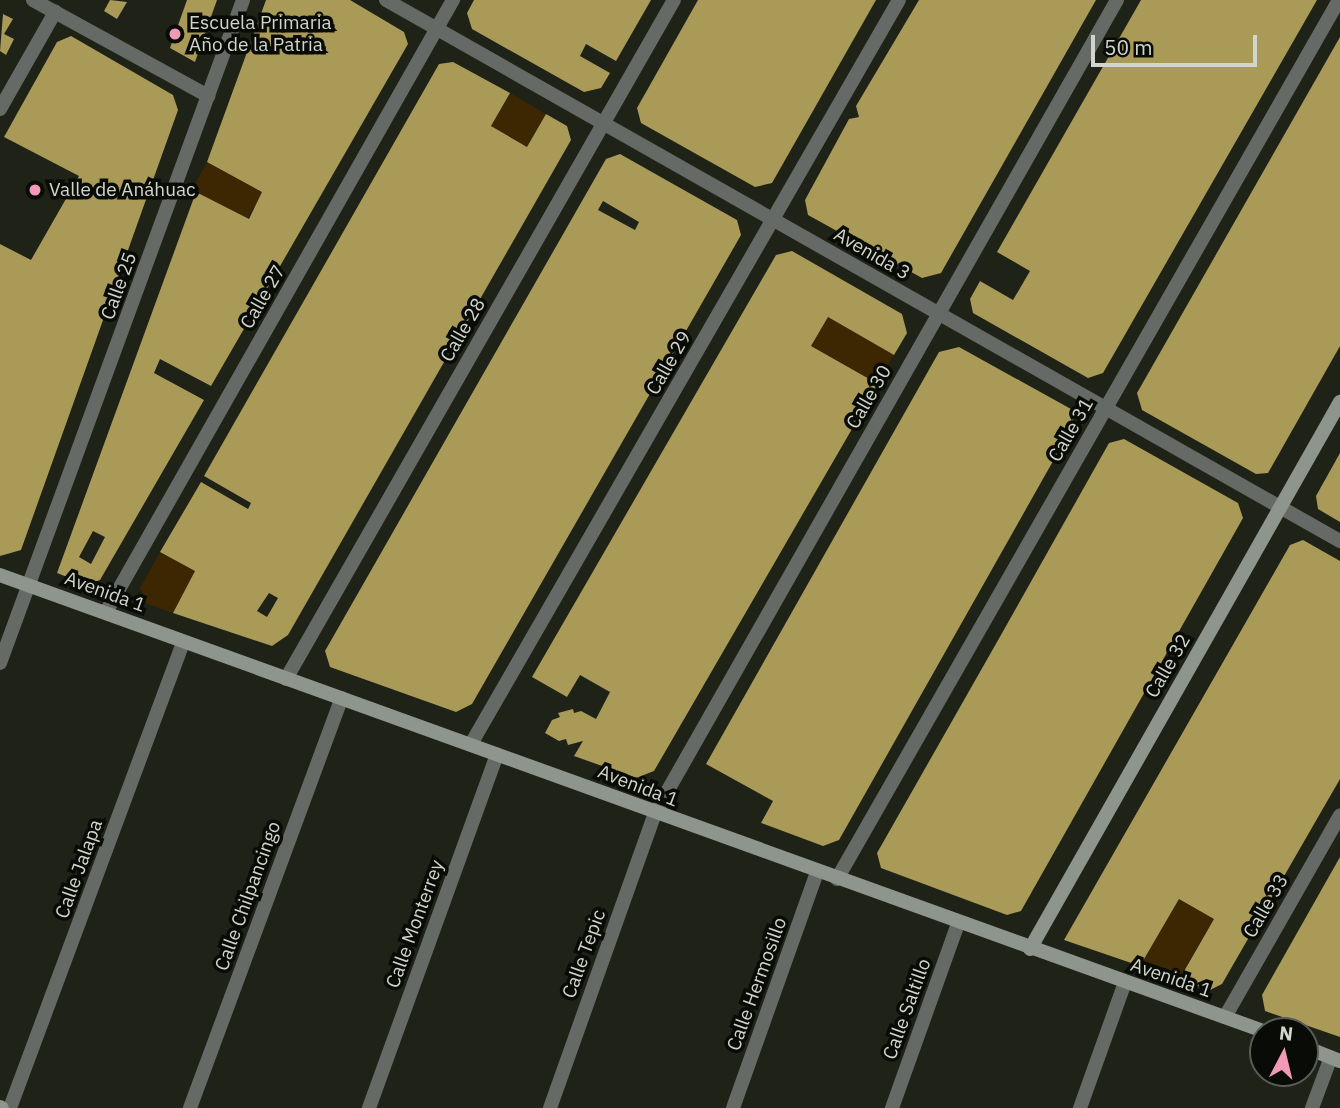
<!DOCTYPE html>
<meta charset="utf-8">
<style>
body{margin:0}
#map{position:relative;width:1340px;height:1108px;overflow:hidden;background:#1f2217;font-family:"IBM Plex Sans",sans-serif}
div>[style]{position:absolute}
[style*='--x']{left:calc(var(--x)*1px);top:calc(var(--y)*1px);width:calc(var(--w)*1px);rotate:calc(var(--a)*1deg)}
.green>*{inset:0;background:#3d2602;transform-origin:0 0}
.building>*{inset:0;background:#a99a57}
.street>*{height:14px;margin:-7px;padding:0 7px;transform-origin:7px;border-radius:7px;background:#656a66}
.secondary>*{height:14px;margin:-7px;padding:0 7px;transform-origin:7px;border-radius:7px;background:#8d958d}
.dots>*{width:19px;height:19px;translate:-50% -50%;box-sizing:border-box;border:4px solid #090b06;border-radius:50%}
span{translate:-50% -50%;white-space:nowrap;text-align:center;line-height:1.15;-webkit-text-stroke:7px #090b06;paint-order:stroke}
.poi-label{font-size:19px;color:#d2d5cd}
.left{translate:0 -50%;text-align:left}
.street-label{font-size:19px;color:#d2d5cd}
.north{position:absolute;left:1249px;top:1017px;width:70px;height:70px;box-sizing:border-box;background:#090b06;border:2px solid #595c56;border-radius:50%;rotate:7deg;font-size:19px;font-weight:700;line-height:28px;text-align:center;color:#d2d5cd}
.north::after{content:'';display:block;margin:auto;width:24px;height:32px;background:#f09ab7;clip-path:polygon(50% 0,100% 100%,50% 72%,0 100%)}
.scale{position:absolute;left:1091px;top:35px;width:166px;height:32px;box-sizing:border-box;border:4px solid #d2d5cd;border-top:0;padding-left:9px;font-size:21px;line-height:24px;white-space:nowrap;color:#d2d5cd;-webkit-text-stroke:5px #090b06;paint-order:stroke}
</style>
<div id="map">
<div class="green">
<div style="left:510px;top:93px;width:42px;height:38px;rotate:30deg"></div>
<div style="left:207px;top:162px;width:63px;height:32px;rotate:29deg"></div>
<div style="left:828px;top:317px;width:76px;height:34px;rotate:30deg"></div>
<div style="clip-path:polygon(160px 552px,195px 571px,173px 613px,147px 604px,140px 588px)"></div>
<div style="left:1179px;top:899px;width:40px;height:78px;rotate:30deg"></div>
</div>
<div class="building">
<div style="clip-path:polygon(110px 0,127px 2px,117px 19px,104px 11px)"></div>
<div style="clip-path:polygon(187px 0,217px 0,195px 62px,170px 48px)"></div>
<div style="clip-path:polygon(evenodd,266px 0,350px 0,404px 32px,408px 44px,211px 386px,160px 359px,154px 373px,204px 400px,100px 580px,87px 585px,57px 573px,196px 192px,249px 219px,262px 192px,207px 162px,266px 0,93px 531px,105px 537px,91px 564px,79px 557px,93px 531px)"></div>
<div style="clip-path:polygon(474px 0,651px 0,616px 61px,586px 44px,580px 56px,610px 73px,601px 88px,584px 92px,472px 29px,467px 13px)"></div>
<div style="clip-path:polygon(698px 0,876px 0,772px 183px,755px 187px,641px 123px,637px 108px)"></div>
<div style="clip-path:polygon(919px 0,1096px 0,941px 273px,922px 278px,808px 215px,805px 200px,849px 119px,859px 117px,856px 106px)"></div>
<div style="clip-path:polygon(1141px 0,1317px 0,1103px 373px,1088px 378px,973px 313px,970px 299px,980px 281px,1013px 300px,1030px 271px,997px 252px)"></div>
<div style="clip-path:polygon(3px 14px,13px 19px,4px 34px,14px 39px,6px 55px,0 51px)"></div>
<div style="clip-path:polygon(71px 36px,173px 95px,178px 110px,21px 550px,0 556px,0 244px,31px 260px,79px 176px,4px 137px,57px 42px)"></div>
<div style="clip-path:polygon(1340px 37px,1340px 346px,1268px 473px,1256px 474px,1142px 410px,1137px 393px)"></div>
<div style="clip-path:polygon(evenodd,453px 62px,510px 93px,491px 126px,527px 147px,546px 114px,567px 126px,571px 140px,288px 635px,272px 646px,173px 613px,195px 571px,160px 552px,201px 482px,248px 509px,251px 503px,204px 476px,439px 64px,453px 62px,269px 593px,278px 598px,267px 617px,257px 611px,269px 593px)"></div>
<div style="clip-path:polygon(evenodd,620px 154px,737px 220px,741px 235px,472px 704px,456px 712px,330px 667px,325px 651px,606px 159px,620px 154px,603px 201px,639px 222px,635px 230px,598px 210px,603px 201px)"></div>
<div style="clip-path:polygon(792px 251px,902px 314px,907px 333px,894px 355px,828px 317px,811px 346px,878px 384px,654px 771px,636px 778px,574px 756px,583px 741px,568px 745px,566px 739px,559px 741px,545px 733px,552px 720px,560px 717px,558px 713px,573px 709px,574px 713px,581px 711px,596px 719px,610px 692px,580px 675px,567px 697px,532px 677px,776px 255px)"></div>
<div style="clip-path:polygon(959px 347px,1071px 409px,1074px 424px,839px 840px,823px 846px,761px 823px,773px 801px,706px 764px,939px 352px)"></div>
<div style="clip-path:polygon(1124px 439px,1238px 503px,1243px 518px,1021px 911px,1007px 915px,881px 868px,877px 853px,997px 642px,1109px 443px)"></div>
<div style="clip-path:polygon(1340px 453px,1340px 522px,1318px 509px,1316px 496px)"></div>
<div style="clip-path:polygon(1303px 540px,1340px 561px,1340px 779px,1222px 984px,1210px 990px,1179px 980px,1214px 919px,1179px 899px,1140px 966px,1064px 940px,1290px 545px)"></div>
<div style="clip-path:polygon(1340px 857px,1340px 1037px,1265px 1011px,1262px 995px)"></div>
</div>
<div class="street">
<div style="--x:33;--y:0;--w:200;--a:28.7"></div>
<div style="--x:386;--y:0;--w:1097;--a:29.56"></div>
<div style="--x:0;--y:109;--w:112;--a:-60.4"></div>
<div style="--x:106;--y:612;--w:704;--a:-60.45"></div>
<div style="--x:0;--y:663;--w:706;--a:-69.87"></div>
<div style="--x:286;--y:679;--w:782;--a:-60.26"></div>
<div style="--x:471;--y:744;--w:858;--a:-60.09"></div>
<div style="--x:837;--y:879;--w:1012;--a:-60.27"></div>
<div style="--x:1225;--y:1017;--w:232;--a:-60.3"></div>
<div style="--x:10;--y:1108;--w:496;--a:-69.6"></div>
<div style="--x:190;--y:1108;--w:437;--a:-69.7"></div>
<div style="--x:369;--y:1108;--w:376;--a:-70.1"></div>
<div style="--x:550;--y:1108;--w:313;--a:-70.4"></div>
<div style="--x:655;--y:813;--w:935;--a:-60.39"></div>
<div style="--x:733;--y:1108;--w:251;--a:-70.4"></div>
<div style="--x:892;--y:1108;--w:195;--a:-70.3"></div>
<div style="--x:1080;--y:1108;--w:134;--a:-70.3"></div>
<div style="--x:1312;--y:1108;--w:54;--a:-69.6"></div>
</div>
<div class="secondary">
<div style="--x:0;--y:575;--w:1343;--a:19.85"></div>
<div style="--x:1030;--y:949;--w:629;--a:-60.46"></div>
<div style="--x:1305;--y:1047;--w:38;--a:22"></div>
<div style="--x:0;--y:1107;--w:2;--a:27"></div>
</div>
<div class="dots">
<div style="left:175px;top:34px;background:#f09ab7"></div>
<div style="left:35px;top:190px;background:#f09ab7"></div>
</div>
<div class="poi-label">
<span class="left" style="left:189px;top:34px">Escuela Primaria<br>Año de la Patria</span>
<span class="left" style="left:49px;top:190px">Valle de Anáhuac</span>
</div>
<div class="street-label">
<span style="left:872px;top:254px;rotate:30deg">Avenida 3</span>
<span style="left:119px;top:286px;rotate:-70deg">Calle 25</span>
<span style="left:263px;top:297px;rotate:-60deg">Calle 27</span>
<span style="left:463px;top:330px;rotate:-60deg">Calle 28</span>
<span style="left:669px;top:363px;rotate:-60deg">Calle 29</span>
<span style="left:869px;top:397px;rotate:-60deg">Calle 30</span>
<span style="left:1071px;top:430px;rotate:-60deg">Calle 31</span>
<span style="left:105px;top:592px;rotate:20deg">Avenida 1</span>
<span style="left:1168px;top:666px;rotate:-60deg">Calle 32</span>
<span style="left:638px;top:786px;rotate:21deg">Avenida 1</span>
<span style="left:79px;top:869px;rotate:-70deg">Calle Jalapa</span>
<span style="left:248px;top:896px;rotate:-70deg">Calle Chilpancingo</span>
<span style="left:1266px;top:906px;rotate:-60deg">Calle 33</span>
<span style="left:415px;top:924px;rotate:-70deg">Calle Monterrey</span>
<span style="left:584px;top:954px;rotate:-70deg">Calle Tepic</span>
<span style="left:1171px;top:978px;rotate:19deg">Avenida 1</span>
<span style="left:757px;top:984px;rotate:-70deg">Calle Hermosillo</span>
<span style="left:907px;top:1009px;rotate:-70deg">Calle Saltillo</span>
</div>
<div class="north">N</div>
<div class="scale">50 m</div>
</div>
